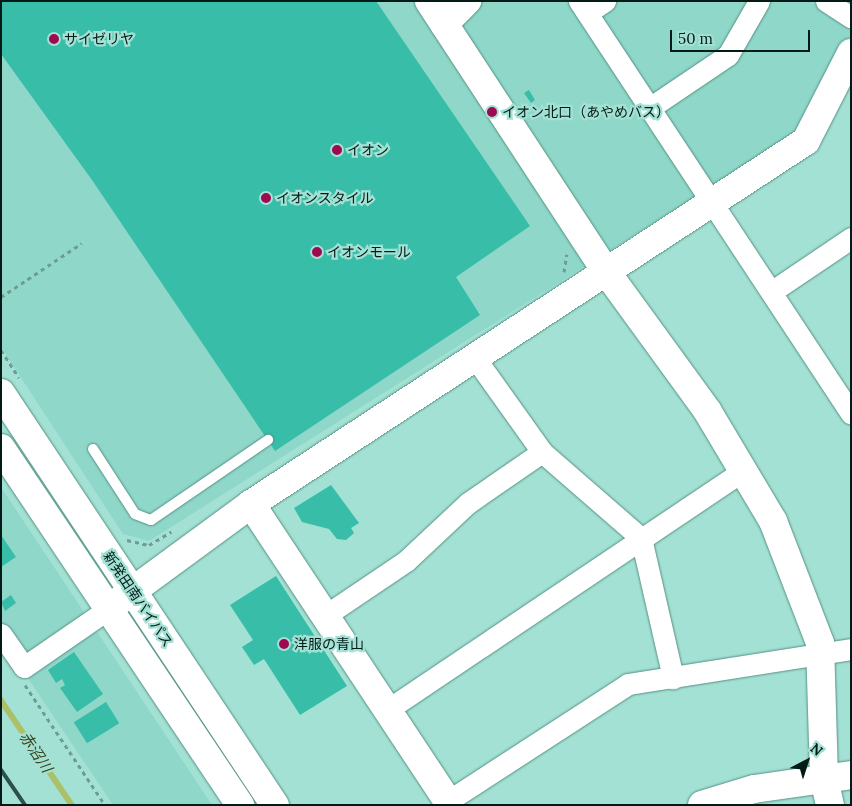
<!DOCTYPE html>
<meta charset="utf-8">
<style>
body{margin:0}
#map{position:relative;width:852px;height:806px;overflow:hidden;background:#a3e1d4;font-family:Lora,"Noto Sans JP",serif}
div>[style]{position:absolute}
[style*='--x']{left:calc(var(--x)*1px);top:calc(var(--y)*1px);width:calc(var(--w)*1px);rotate:calc(var(--a)*1deg)}
.built>*{inset:0;background:#8fd8c9}
.stream>*{height:5.5px;margin:-2.75px;padding:0 2.75px;transform-origin:2.75px;border-radius:2.75px;background:#abc068}
.building>*{inset:0;background:#37bda8;transform-origin:0 0}
.path>*{height:3px;margin-top:-1.5px;transform-origin:0;background:repeating-linear-gradient(90deg,#6c9c93 0 4px,transparent 0 8px)}
.roads{filter:drop-shadow(0 0 1px #559185) drop-shadow(0 0 1px #559185)}
.lane>*{height:10px;margin:-5px;padding:0 5px;transform-origin:5px;border-radius:5px;background:#fff}
.street>*{height:21px;margin:-10.5px;padding:0 10.5px;transform-origin:10.5px;border-radius:10.5px;background:#fff}
.secondary>*{height:28px;margin:-14px;padding:0 14px;transform-origin:14px;border-radius:14px;background:#fff}
.highway>*{height:28px;margin:-14px;padding:0 14px;transform-origin:14px;border-radius:14px;background:#fff}
.rail>*{height:4px;margin:-2px;padding:0 2px;transform-origin:2px;border-radius:2px;background:#2e504a}
.dots>*{width:14px;height:14px;translate:-50% -50%;box-sizing:border-box;border:2px solid #a3e1d4;border-radius:50%}
span{translate:-50% -50%;white-space:nowrap;text-align:center;line-height:1.15;-webkit-text-stroke:4.5px #a3e1d4;paint-order:stroke}
.poi-label{font-size:14px;color:#031b17}
.left{translate:0 -50%;text-align:left}
.street-label{font-size:14px;color:#031b17}
.water-label{font-size:15px;color:#363f19;font-style:italic}
.frame{position:absolute;inset:0;border:2px solid #031b17;pointer-events:none}
.north{position:absolute;left:782px;top:736px;width:50px;height:50px;-webkit-text-stroke:4px #a3e1d4;paint-order:stroke;rotate:40deg;font-size:14px;font-weight:700;line-height:20px;text-align:center;color:#031b17}
.north::after{content:'';display:block;margin:auto;width:18px;height:22px;background:#031b17;clip-path:polygon(50% 0,100% 100%,50% 72%,0 100%)}
.scale{position:absolute;left:670px;top:30px;width:140px;height:22px;box-sizing:border-box;border:2px solid #031b17;border-top:0;padding-left:6px;font-size:15px;line-height:18px;white-space:nowrap;color:#031b17;-webkit-text-stroke:4px #a3e1d4;paint-order:stroke}
</style>
<div id="map">
<div class="built">
<div style="clip-path:polygon(1px 1px,810px 1px,849px 23px,851px 38px,799px 131px,149px 541px,123px 534px,1px 347px)"></div>
<div style="clip-path:polygon(1px 487px,212px 805px,113px 805px,1px 638px)"></div>
</div>
<div class="stream">
<div style="--x:1;--y:700;--w:127;--a:55.9"></div>
</div>
<div class="building">
<div style="clip-path:polygon(1px 1px,376px 1px,530px 226px,456px 277px,480px 315px,275px 451px,92px 180px,1px 54px)"></div>
<div style="clip-path:polygon(529px 90px,535px 100px,531px 103px,524px 93px)"></div>
<div style="clip-path:polygon(331px 485px,359px 523px,351px 528px,354px 533px,346px 540px,337px 539px,329px 529px,302px 522px,294px 508px)"></div>
<div style="clip-path:polygon(1px 535px,16px 557px,1px 567px)"></div>
<div style="clip-path:polygon(276px 576px,347px 686px,300px 715px,264px 659px,254px 665px,242px 647px,253px 640px,230px 605px)"></div>
<div style="clip-path:polygon(11px 595px,16px 603px,5px 611px,1px 602px)"></div>
<div style="clip-path:polygon(74px 652px,103px 694px,77px 712px,60px 688px,65px 685px,62px 679px,56px 683px,48px 670px)"></div>
<div style="left:106px;top:702px;width:25px;height:38px;rotate:58deg"></div>
</div>
<div class="path">
<div style="--x:564;--y:272;--w:18;--a:-81"></div>
<div style="--x:1;--y:297;--w:97;--a:-33.7"></div>
<div style="--x:1;--y:350;--w:33;--a:57"></div>
<div style="--x:127;--y:540;--w:23;--a:13"></div>
<div style="--x:149;--y:545;--w:26;--a:-31"></div>
<div style="--x:25;--y:685;--w:144;--a:56.3"></div>
</div>
<div class="roads">
<div class="lane">
<div style="--x:93;--y:449;--w:77;--a:57.1"></div>
<div style="--x:135;--y:514;--w:17;--a:21"></div>
<div style="--x:151;--y:520;--w:142;--a:-34.4"></div>
</div>
<div class="street">
<div style="--x:579;--y:1;--w:494;--a:56.6"></div>
<div style="--x:826;--y:1;--w:30;--a:33"></div>
<div style="--x:587;--y:13;--w:22;--a:-34"></div>
<div style="--x:651;--y:107;--w:93;--a:-34"></div>
<div style="--x:728;--y:55;--w:62;--a:-60.1"></div>
<div style="--x:771;--y:292;--w:97;--a:-34"></div>
<div style="--x:475;--y:358;--w:115;--a:54.5"></div>
<div style="--x:542;--y:452;--w:131;--a:41"></div>
<div style="--x:641;--y:538;--w:144;--a:77.1"></div>
<div style="--x:326;--y:615;--w:97;--a:-34"></div>
<div style="--x:406;--y:561;--w:85;--a:-43.1"></div>
<div style="--x:468;--y:503;--w:90;--a:-34.6"></div>
<div style="--x:1;--y:634;--w:40;--a:55.1"></div>
<div style="--x:24;--y:667;--w:102;--a:-34.6"></div>
<div style="--x:387;--y:710;--w:429;--a:-33.9"></div>
<div style="--x:448;--y:801;--w:215;--a:-33"></div>
<div style="--x:628;--y:684;--w:226;--a:-8.9"></div>
</div>
<div class="secondary">
<div style="--x:429;--y:1;--w:321;--a:56.8"></div>
<div style="--x:605;--y:270;--w:175;--a:54"></div>
<div style="--x:708;--y:412;--w:127;--a:59.2"></div>
<div style="--x:773;--y:521;--w:131;--a:68.9"></div>
<div style="--x:820;--y:643;--w:136;--a:88.3"></div>
<div style="--x:824;--y:779;--w:27;--a:77"></div>
<div style="--x:444;--y:24;--w:33;--a:-45"></div>
<div style="--x:251;--y:504;--w:361;--a:56.5"></div>
<div style="--x:108;--y:609;--w:177;--a:-36.3"></div>
<div style="--x:251;--y:504;--w:663;--a:-33.19"></div>
<div style="--x:806;--y:141;--w:99;--a:-62.9"></div>
<div style="--x:702;--y:805;--w:54;--a:-17.1"></div>
<div style="--x:754;--y:789;--w:98;--a:-8.2"></div>
</div>
<div class="highway">
<div style="--x:1;--y:393;--w:495;--a:56.4"></div>
<div style="--x:1;--y:448;--w:430;--a:56.2"></div>
</div>
</div>
<div class="rail">
<div style="--x:1;--y:770;--w:42;--a:55.6"></div>
</div>
<div class="dots">
<div style="left:54px;top:39px;background:#9e0952"></div>
<div style="left:492px;top:112px;background:#9e0952"></div>
<div style="left:337px;top:150px;background:#9e0952"></div>
<div style="left:266px;top:198px;background:#9e0952"></div>
<div style="left:317px;top:252px;background:#9e0952"></div>
<div style="left:284px;top:644px;background:#9e0952"></div>
</div>
<div class="poi-label">
<span class="left" style="left:64px;top:39px">サイゼリヤ</span>
<span class="left" style="left:502px;top:112px">イオン北口（あやめバス）</span>
<span class="left" style="left:347px;top:150px">イオン</span>
<span class="left" style="left:276px;top:198px">イオンスタイル</span>
<span class="left" style="left:327px;top:252px">イオンモール</span>
<span class="left" style="left:294px;top:644px">洋服の青山</span>
</div>
<div class="street-label">
<span style="left:138px;top:599px;rotate:56deg">新発田南バイパス</span>
</div>
<div class="water-label">
<span style="left:36px;top:752px;rotate:56deg">赤沼川</span>
</div>
<div class="frame"></div>
<div class="north">N</div>
<div class="scale">50 m</div>
</div>
